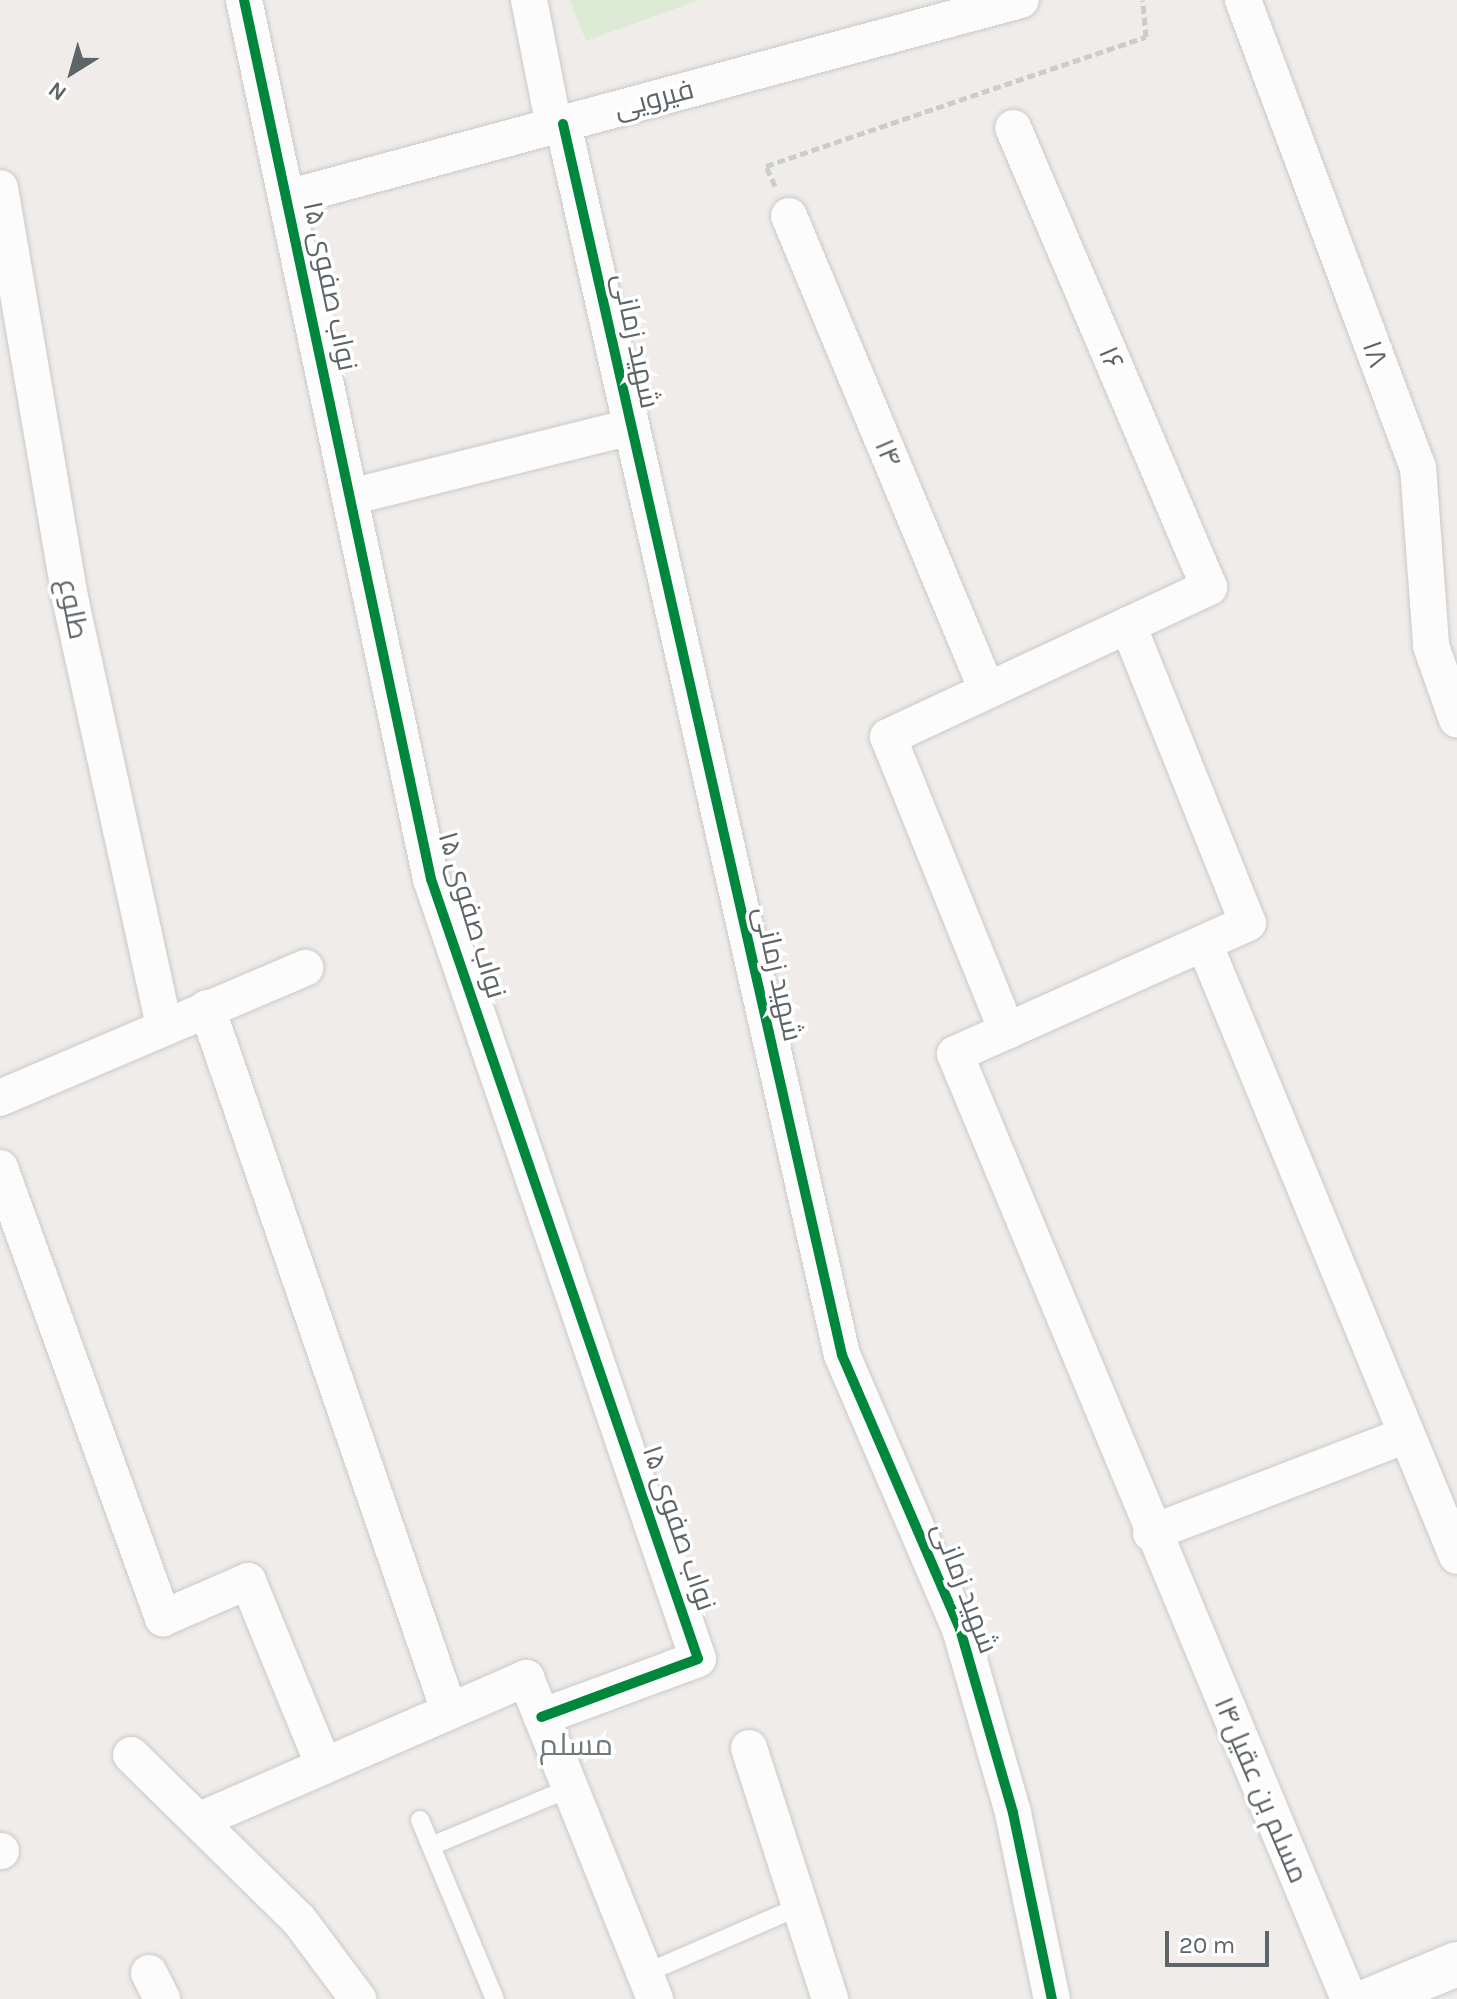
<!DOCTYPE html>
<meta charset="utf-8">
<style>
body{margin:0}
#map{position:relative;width:1457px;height:1999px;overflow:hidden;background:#efece9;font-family:Karla,Cairo,sans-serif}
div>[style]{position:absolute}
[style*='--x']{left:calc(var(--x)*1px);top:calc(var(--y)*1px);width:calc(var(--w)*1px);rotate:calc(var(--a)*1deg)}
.green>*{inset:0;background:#ddead4}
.path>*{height:5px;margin-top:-2.5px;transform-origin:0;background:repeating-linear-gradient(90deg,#c9cec9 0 8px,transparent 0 12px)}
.roads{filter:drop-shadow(0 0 2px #cacaca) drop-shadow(0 0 2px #cacaca)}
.service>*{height:18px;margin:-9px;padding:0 9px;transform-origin:9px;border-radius:9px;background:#fdfcfc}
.minor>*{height:36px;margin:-18px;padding:0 18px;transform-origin:18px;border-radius:18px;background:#fdfcfc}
.tertiary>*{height:44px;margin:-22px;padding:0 22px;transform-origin:22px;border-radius:22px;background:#fdfcfc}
.cycleway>*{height:10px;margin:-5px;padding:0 5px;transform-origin:5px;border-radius:5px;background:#00873e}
span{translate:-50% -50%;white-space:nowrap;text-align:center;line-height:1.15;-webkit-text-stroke:7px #fff;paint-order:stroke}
.street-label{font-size:28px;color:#5e6568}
.neighbourhood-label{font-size:30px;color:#6f787a}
.north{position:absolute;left:32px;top:32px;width:80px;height:80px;-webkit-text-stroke:6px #fff;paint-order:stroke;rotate:217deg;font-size:22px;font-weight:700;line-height:32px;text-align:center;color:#5e6568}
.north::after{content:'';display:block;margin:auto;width:28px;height:36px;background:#5e6568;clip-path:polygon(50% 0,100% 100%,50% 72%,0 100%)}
.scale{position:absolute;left:1165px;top:1931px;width:104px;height:36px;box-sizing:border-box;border:4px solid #5e6568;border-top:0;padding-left:10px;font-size:24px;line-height:28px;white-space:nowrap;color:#5e6568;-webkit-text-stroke:6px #fff;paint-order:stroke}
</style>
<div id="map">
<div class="green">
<div style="clip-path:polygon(570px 0,699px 0,586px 41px)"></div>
</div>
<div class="path">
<div style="--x:775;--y:186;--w:22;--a:-114"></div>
<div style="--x:766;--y:166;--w:401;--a:-18.8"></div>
<div style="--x:1146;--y:37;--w:37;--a:-95"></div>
</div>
<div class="roads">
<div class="service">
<div style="--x:420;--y:1820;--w:194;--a:67.3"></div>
<div style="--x:431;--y:1846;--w:151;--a:-22.6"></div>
<div style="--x:644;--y:1974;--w:168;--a:-23.5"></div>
</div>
<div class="minor">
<div style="--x:244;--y:0;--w:899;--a:77.99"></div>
<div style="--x:431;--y:879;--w:824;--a:71.1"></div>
<div style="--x:698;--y:1659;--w:167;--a:159.7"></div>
<div style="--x:529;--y:0;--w:128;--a:78.8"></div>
<div style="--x:1243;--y:0;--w:499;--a:69.5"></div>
<div style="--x:1418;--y:467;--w:179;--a:85.8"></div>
<div style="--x:1431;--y:646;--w:78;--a:70.6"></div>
<div style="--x:563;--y:124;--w:1262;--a:77.23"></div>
<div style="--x:842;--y:1355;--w:298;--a:66.7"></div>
<div style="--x:960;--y:1629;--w:191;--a:73.9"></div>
<div style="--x:1013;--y:1813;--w:190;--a:78.2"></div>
<div style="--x:0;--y:188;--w:416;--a:80.3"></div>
<div style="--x:70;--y:598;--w:439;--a:77.6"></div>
<div style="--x:287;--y:198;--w:760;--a:-15.1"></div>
<div style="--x:789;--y:216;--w:514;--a:67.33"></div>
<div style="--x:350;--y:497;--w:289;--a:-14"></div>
<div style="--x:1128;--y:625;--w:321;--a:68.1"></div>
<div style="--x:1248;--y:923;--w:321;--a:155.9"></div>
<div style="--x:955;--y:1054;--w:1024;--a:67.37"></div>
<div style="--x:1204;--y:943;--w:663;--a:67.57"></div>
<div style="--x:207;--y:1008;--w:743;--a:71"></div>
<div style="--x:1007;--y:1031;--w:317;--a:-112"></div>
<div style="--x:888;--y:737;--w:354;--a:-25"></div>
<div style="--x:1209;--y:587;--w:499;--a:-113.1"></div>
<div style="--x:0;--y:1098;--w:332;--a:-23.1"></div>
<div style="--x:0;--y:1168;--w:479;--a:70.1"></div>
<div style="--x:163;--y:1618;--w:93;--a:-23.5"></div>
<div style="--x:248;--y:1581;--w:200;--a:67.7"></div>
<div style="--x:1151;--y:1533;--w:271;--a:-21"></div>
<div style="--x:749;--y:1748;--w:264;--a:72.1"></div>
<div style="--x:131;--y:1755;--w:235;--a:44.5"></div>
<div style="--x:299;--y:1920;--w:99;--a:53.2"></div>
<div style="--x:200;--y:1820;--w:356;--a:-23.5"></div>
<div style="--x:526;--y:1678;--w:346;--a:68.1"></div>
<div style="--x:0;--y:1851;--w:1;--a:0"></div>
<div style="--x:149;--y:1973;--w:29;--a:63"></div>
</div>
<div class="tertiary">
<div style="--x:1372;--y:1999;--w:92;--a:-22.4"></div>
</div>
</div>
<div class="cycleway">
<div style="--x:244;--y:0;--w:899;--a:77.99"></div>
<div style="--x:431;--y:879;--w:824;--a:71.1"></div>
<div style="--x:698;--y:1659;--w:167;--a:159.7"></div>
<div style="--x:563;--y:124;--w:1262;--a:77.23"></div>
<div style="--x:842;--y:1355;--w:298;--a:66.7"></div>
<div style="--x:960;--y:1629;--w:191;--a:73.9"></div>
<div style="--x:1013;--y:1813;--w:190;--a:78.2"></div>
</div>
<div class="street-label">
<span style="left:654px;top:99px;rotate:-15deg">فیرویی</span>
<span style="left:330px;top:286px;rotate:78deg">نواب صفوی ۱۵</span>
<span style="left:636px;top:341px;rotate:78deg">شهید زمانی</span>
<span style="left:1375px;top:354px;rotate:70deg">۱۸</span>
<span style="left:1111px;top:358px;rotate:67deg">۱۶</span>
<span style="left:888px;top:453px;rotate:67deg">۱۴</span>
<span style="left:73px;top:609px;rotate:79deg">طلوع</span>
<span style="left:472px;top:915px;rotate:73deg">نواب صفوی ۱۵</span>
<span style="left:778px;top:974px;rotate:77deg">شهید زمانی</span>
<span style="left:679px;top:1528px;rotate:71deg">نواب صفوی ۱۵</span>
<span style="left:965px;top:1588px;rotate:69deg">شهید زمانی</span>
<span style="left:1261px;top:1790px;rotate:67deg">مسلم بن عقیل۱۴</span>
</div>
<div class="neighbourhood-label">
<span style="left:576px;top:1745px">مسلم</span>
</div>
<div class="north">N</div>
<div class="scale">20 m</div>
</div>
